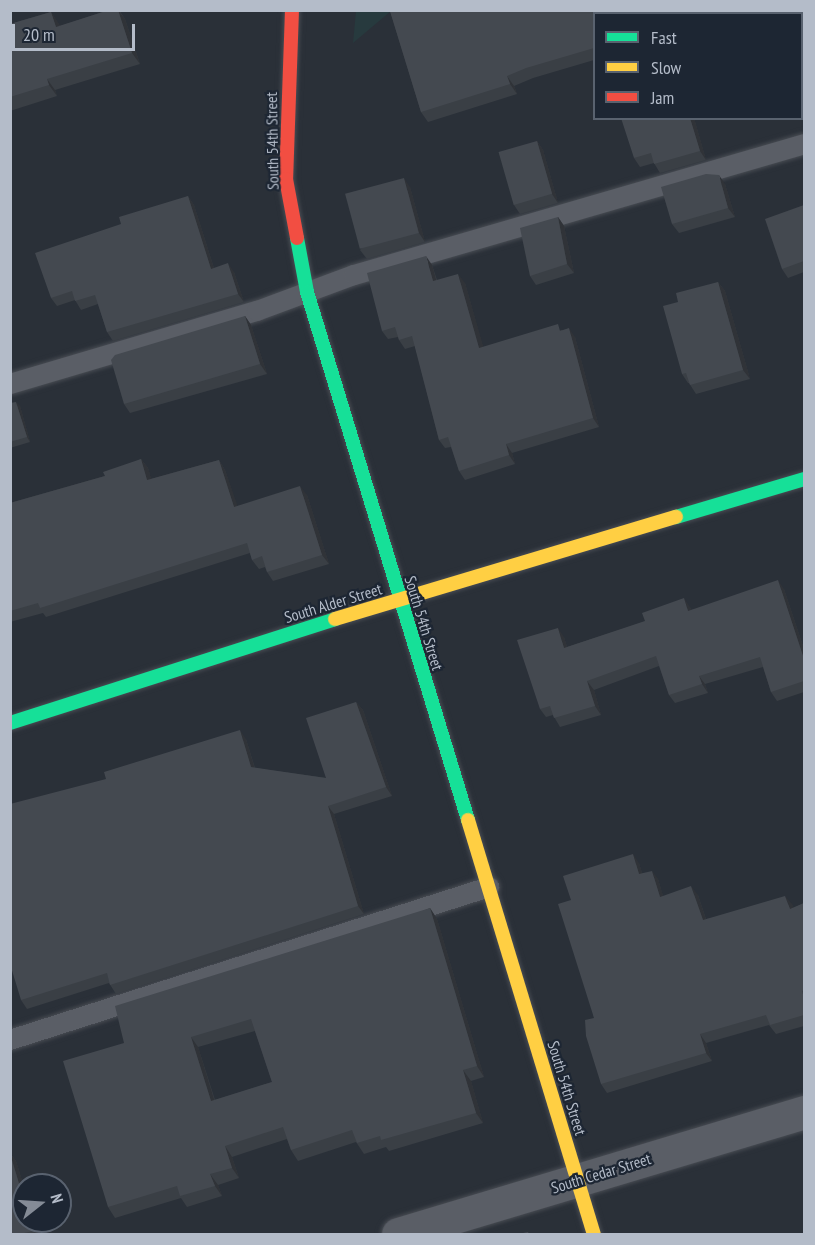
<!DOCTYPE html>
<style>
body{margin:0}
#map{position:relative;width:815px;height:1245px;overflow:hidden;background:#2a3038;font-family:"PT Sans Narrow",sans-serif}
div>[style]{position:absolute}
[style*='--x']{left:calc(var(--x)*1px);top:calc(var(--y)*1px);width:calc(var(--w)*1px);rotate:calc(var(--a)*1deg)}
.green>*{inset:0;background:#273a3e}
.roads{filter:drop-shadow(0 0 2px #484c53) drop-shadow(0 0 2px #484c53)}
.lane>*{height:20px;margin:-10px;padding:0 10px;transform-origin:10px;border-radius:10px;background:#5a5e66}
.street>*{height:33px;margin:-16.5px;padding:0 16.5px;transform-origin:16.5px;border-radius:16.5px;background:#5a5e66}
.fast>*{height:14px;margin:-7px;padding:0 7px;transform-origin:7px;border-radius:7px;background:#16e098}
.slow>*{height:14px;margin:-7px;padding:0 7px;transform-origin:7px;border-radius:7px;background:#ffcf43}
.jam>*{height:14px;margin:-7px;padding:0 7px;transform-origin:7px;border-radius:7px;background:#f24e42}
.wall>*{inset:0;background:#3a3f45;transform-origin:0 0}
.shaded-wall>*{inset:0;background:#303338}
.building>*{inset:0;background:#444950;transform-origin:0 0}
span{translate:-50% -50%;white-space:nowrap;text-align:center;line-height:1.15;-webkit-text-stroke:4.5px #1d2633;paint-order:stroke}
.street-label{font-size:16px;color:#b4bcc9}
.frame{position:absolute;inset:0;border:12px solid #b4bcc9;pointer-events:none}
.legend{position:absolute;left:593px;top:12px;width:210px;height:108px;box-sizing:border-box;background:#1d2633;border:2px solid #59626f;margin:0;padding:8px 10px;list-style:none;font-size:18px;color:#b4bcc9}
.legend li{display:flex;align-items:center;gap:12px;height:30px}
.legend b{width:30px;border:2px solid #59626f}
.north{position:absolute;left:12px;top:1173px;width:60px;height:60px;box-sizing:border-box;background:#1d2633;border:2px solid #59626f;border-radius:50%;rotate:73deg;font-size:16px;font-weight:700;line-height:24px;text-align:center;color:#b4bcc9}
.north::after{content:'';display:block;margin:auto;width:21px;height:27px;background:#848b96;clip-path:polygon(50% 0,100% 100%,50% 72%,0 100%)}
.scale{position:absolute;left:12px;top:24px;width:123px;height:27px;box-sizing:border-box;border:3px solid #b4bcc9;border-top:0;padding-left:8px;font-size:18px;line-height:21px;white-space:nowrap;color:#b4bcc9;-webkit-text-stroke:4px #1d2633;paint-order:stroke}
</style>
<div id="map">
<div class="green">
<div style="clip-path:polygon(356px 11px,391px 11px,353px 43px)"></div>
</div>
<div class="roads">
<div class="lane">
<div style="--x:10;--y:384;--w:258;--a:-16.5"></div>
<div style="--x:257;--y:311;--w:103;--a:-20.4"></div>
<div style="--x:354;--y:275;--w:469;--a:-16.2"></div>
<div style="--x:10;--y:1040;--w:503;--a:-17.71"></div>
</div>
<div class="street">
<div style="--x:398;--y:1234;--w:424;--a:-16.7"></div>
</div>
<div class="fast">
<div style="--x:297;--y:238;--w:55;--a:79.5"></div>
<div style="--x:307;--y:292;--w:552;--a:73.04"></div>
<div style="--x:676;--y:517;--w:134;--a:-16.5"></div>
<div style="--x:10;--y:723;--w:341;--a:-17.7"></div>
</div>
<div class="slow">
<div style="--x:335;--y:619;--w:356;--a:-16.7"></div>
<div style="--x:468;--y:820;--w:433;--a:73.1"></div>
</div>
<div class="jam">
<div style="--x:292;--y:10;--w:169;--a:92"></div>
<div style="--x:286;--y:179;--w:60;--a:79.4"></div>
</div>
</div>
<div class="wall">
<div style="clip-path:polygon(109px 10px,119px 10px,125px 19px,140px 64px,55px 90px,57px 96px,10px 111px,10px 24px,51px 12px,60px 26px)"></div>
<div style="clip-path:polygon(631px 10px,632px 14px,594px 14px,594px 60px,533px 78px,514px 86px,517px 94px,428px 122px,421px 112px,390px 11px)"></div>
<div style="left:804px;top:30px;width:52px;height:3px;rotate:90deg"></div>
<div style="clip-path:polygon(694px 118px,706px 160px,660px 173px,654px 163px,640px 167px,634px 158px)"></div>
<div style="clip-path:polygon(537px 141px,543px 150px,558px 203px,520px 214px,514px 205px)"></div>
<div style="clip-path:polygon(725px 184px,735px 217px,679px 233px,672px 224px)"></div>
<div style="clip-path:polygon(410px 187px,425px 242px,367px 259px,360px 250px)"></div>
<div style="clip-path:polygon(188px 196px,194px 205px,214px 268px,234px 272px,244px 302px,113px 341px,107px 332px,98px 304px,81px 310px,75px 300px,57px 306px,51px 298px,121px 224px)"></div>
<div style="clip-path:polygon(804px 205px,804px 272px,788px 278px,782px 269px)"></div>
<div style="clip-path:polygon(558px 217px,564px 226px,574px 273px,536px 285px,530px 276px)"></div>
<div style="clip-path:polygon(432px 265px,437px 280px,465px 283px,483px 347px,562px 330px,575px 337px,599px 427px,512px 453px,515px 464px,465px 480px,459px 471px,451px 447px,445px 448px,439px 440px,415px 346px,405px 349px,399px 340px,398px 337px,388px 339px,382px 331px)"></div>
<div style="clip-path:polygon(718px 282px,725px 291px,750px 379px,696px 394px,689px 383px,688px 383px,682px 374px,678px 302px)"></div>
<div style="clip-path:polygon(245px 316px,251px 325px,267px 374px,130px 413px,124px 404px)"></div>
<div style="clip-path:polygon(10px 403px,20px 406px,30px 442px,10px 448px)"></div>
<div style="clip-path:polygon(141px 459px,148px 468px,151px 479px,219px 460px,225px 470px,237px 506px,307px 495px,329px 564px,273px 581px,267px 572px,265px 567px,259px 569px,252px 560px,250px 553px,46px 617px,43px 613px,10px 622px,10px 503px,105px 476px)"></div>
<div style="clip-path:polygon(784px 589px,804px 649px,804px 692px,777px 701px,771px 692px,763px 667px,705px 684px,708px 693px,675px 703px,669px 695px,659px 666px,594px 690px,601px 715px,560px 727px,553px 715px,546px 717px,540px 709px,564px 637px,567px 647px,690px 607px,691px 610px)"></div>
<div style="clip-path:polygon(356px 702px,363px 710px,392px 796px,334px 814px,364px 914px,116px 994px,109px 983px,27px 1009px,21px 1000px,106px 779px,246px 739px,255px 768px,326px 778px)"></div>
<div style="clip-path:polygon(639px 863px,642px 873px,658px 879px,663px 896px,698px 895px,706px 919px,792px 904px,793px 908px,804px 903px,804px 1026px,776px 1034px,769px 1025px,706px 1043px,712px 1061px,607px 1093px,601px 1084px,594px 1018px,571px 900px)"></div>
<div style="clip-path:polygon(evenodd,430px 908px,437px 919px,484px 1077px,471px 1081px,483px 1123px,389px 1151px,386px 1147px,364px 1154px,356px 1142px,298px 1161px,291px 1150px,287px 1139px,232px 1157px,239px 1178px,218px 1185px,222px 1196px,187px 1207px,181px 1198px,115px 1218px,108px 1207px,124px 1043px,430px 908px,255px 1031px,272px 1082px,215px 1100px,198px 1047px,255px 1031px)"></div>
<div style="clip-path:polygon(10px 1153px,16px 1161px,24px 1187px,24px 1221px,38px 1234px,10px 1234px)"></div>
</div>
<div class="shaded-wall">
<div style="clip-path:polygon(118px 10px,125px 19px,140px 64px,132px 53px)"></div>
<div style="clip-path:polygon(51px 12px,59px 24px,64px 39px,56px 27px)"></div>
<div style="clip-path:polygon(507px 76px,514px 86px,517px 94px,510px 84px)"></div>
<div style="clip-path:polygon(47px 79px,55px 90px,57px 96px,49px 85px)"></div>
<div style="clip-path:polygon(690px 118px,694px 118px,706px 160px,700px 151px)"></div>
<div style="clip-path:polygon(537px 141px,543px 150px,558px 203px,552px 194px)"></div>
<div style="clip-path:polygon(719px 175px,725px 184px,735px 217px,728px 208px)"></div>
<div style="clip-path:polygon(404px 178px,410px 187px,425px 242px,419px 233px)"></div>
<div style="clip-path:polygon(188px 196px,194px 205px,217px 278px,211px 269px)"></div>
<div style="clip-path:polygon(558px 217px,564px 226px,574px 273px,567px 264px)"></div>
<div style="clip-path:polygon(426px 256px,432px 265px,439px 290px,433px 281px)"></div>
<div style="clip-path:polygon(228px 263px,234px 272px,244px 302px,238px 294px)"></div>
<div style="clip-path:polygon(458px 274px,465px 283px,486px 356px,479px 348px)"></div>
<div style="clip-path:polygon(718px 282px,725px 291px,750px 379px,743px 370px)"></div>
<div style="clip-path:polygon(245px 316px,251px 325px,267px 374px,260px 364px)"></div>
<div style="clip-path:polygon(569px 328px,575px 337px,599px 427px,593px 418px)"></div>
<div style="clip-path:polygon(16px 402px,20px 406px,30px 442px,27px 437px)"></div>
<div style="clip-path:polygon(506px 444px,512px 453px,515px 464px,509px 455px)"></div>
<div style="clip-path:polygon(141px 459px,148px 468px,154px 489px,147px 480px)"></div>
<div style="clip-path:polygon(219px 460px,225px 470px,241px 516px,234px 507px)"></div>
<div style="clip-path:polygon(300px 486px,307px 495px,329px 564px,322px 555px)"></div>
<div style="clip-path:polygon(778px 580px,784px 589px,804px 649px,804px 659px)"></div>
<div style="clip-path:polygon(684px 598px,690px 607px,694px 619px,688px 611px)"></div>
<div style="clip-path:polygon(558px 628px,564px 637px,570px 657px,564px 648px)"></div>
<div style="clip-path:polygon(699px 676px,705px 684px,708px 693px,702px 684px)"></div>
<div style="clip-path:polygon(587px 681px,594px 690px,601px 715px,595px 706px)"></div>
<div style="clip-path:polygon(356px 702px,363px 710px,392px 796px,386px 787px)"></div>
<div style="clip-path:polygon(240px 730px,246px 739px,257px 776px,251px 767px)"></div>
<div style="clip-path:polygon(328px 806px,334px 814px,364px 914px,358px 906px)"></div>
<div style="clip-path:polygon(633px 854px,639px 863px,645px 883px,639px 874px)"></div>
<div style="clip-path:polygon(652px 871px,658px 879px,666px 906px,660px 897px)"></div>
<div style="clip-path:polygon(691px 886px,698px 895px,709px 929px,703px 920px)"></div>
<div style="clip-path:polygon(785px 896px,792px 904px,797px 917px,790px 909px)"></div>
<div style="clip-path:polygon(430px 908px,437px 919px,484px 1077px,477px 1066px)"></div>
<div style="clip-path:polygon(700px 1034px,706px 1043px,712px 1061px,706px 1053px)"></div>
<div style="clip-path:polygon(191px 1037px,198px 1047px,218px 1112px,211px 1101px)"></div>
<div style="clip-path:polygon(463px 1070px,471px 1081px,483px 1123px,476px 1113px)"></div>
<div style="clip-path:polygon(225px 1146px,232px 1157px,239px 1178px,232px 1168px)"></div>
<div style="clip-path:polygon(10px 1153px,16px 1161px,24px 1187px,24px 1200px)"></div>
<div style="clip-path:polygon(210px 1174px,218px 1185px,222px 1196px,215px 1186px)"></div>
<div style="clip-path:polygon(30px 1221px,34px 1221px,38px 1234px,36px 1234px,33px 1231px)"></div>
</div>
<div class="building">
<div style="clip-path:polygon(109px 10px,118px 10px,132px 53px,47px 79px,49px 85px,10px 97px,10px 24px,51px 12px,56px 27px)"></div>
<div style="clip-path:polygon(391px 10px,627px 10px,628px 14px,594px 14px,594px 48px,526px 68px,507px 76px,510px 84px,421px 112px,390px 11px)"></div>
<div style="left:804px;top:30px;width:40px;height:3px;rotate:90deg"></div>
<div style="clip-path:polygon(621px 118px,690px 118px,700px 151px,654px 164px,651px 153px,634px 158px)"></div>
<div style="left:537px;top:141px;width:55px;height:40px;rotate:74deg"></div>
<div style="clip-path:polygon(706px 174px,719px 175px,728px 208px,672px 224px,661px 187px)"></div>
<div style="left:404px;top:178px;width:57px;height:61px;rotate:75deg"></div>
<div style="clip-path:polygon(188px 196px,211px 269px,228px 263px,238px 294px,107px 332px,95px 295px,75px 301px,72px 291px,51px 298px,35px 253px,121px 224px,119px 217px)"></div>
<div style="clip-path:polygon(804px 205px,804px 261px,782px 269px,765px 219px)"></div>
<div style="clip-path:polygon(558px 217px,567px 264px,530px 276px,520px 228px)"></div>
<div style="clip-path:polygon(426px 256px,433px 281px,458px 274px,479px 348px,558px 324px,560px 331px,569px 328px,593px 418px,506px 444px,509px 455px,459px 471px,448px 437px,439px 440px,412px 336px,399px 340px,395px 327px,382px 331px,367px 273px)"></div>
<div style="clip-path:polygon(718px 282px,743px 370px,690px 385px,686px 373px,682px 374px,663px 306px,678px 302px,676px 293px)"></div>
<div style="clip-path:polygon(245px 316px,260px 364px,124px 404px,111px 360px,115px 355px)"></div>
<div style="clip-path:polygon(16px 402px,27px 437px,10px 442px,10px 403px)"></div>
<div style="clip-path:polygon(141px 459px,147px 480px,219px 460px,234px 507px,300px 486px,322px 555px,267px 572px,262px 556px,252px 560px,247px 543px,40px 608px,38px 603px,10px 611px,10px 503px,105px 476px,103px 472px)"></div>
<div style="clip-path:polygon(778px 580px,804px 659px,804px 681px,771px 692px,760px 657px,699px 676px,702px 684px,669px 695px,656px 656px,587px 681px,595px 706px,554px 718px,550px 706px,540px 709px,517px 640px,558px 628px,564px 648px,645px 621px,642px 613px,684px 598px,688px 611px)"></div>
<div style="clip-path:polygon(356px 702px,386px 787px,328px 806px,358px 906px,110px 985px,107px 973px,21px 1000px,10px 964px,10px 804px,106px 779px,104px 772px,240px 730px,251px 767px,326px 778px,306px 718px)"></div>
<div style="clip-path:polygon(633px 854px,639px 874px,652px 871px,660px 897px,691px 886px,703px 920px,785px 896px,790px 909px,804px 903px,804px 990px,802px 991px,804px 998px,804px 1015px,770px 1025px,766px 1015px,700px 1034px,706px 1053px,601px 1084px,586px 1036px,585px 1020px,594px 1018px,558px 904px,571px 900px,563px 876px)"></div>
<div style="clip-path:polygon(evenodd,430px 908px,477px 1066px,463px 1070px,476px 1113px,381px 1140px,380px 1136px,357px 1143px,352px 1130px,291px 1150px,283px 1127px,225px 1146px,232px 1168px,210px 1174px,215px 1186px,180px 1196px,177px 1186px,108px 1207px,63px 1061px,124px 1043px,115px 1006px,430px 908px,251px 1019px,272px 1082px,211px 1101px,191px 1037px,251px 1019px)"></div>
<div style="clip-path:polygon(10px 1154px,24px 1200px,24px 1221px,30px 1221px,33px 1231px,20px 1234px,10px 1234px)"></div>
<div style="clip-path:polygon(528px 1232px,529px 1234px,518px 1234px)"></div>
</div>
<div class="street-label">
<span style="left:272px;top:141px;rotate:-91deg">South 54th Street</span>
<span style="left:333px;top:603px;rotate:-17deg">South Alder Street</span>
<span style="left:424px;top:623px;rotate:73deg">South 54th Street</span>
<span style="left:567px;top:1088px;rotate:73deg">South 54th Street</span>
<span style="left:601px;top:1173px;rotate:-17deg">South Cedar Street</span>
</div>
<div class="frame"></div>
<ul class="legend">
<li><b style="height:8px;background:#16e098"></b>Fast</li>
<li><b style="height:8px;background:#ffcf43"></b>Slow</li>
<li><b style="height:8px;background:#f24e42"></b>Jam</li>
</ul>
<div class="north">N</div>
<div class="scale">20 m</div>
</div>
